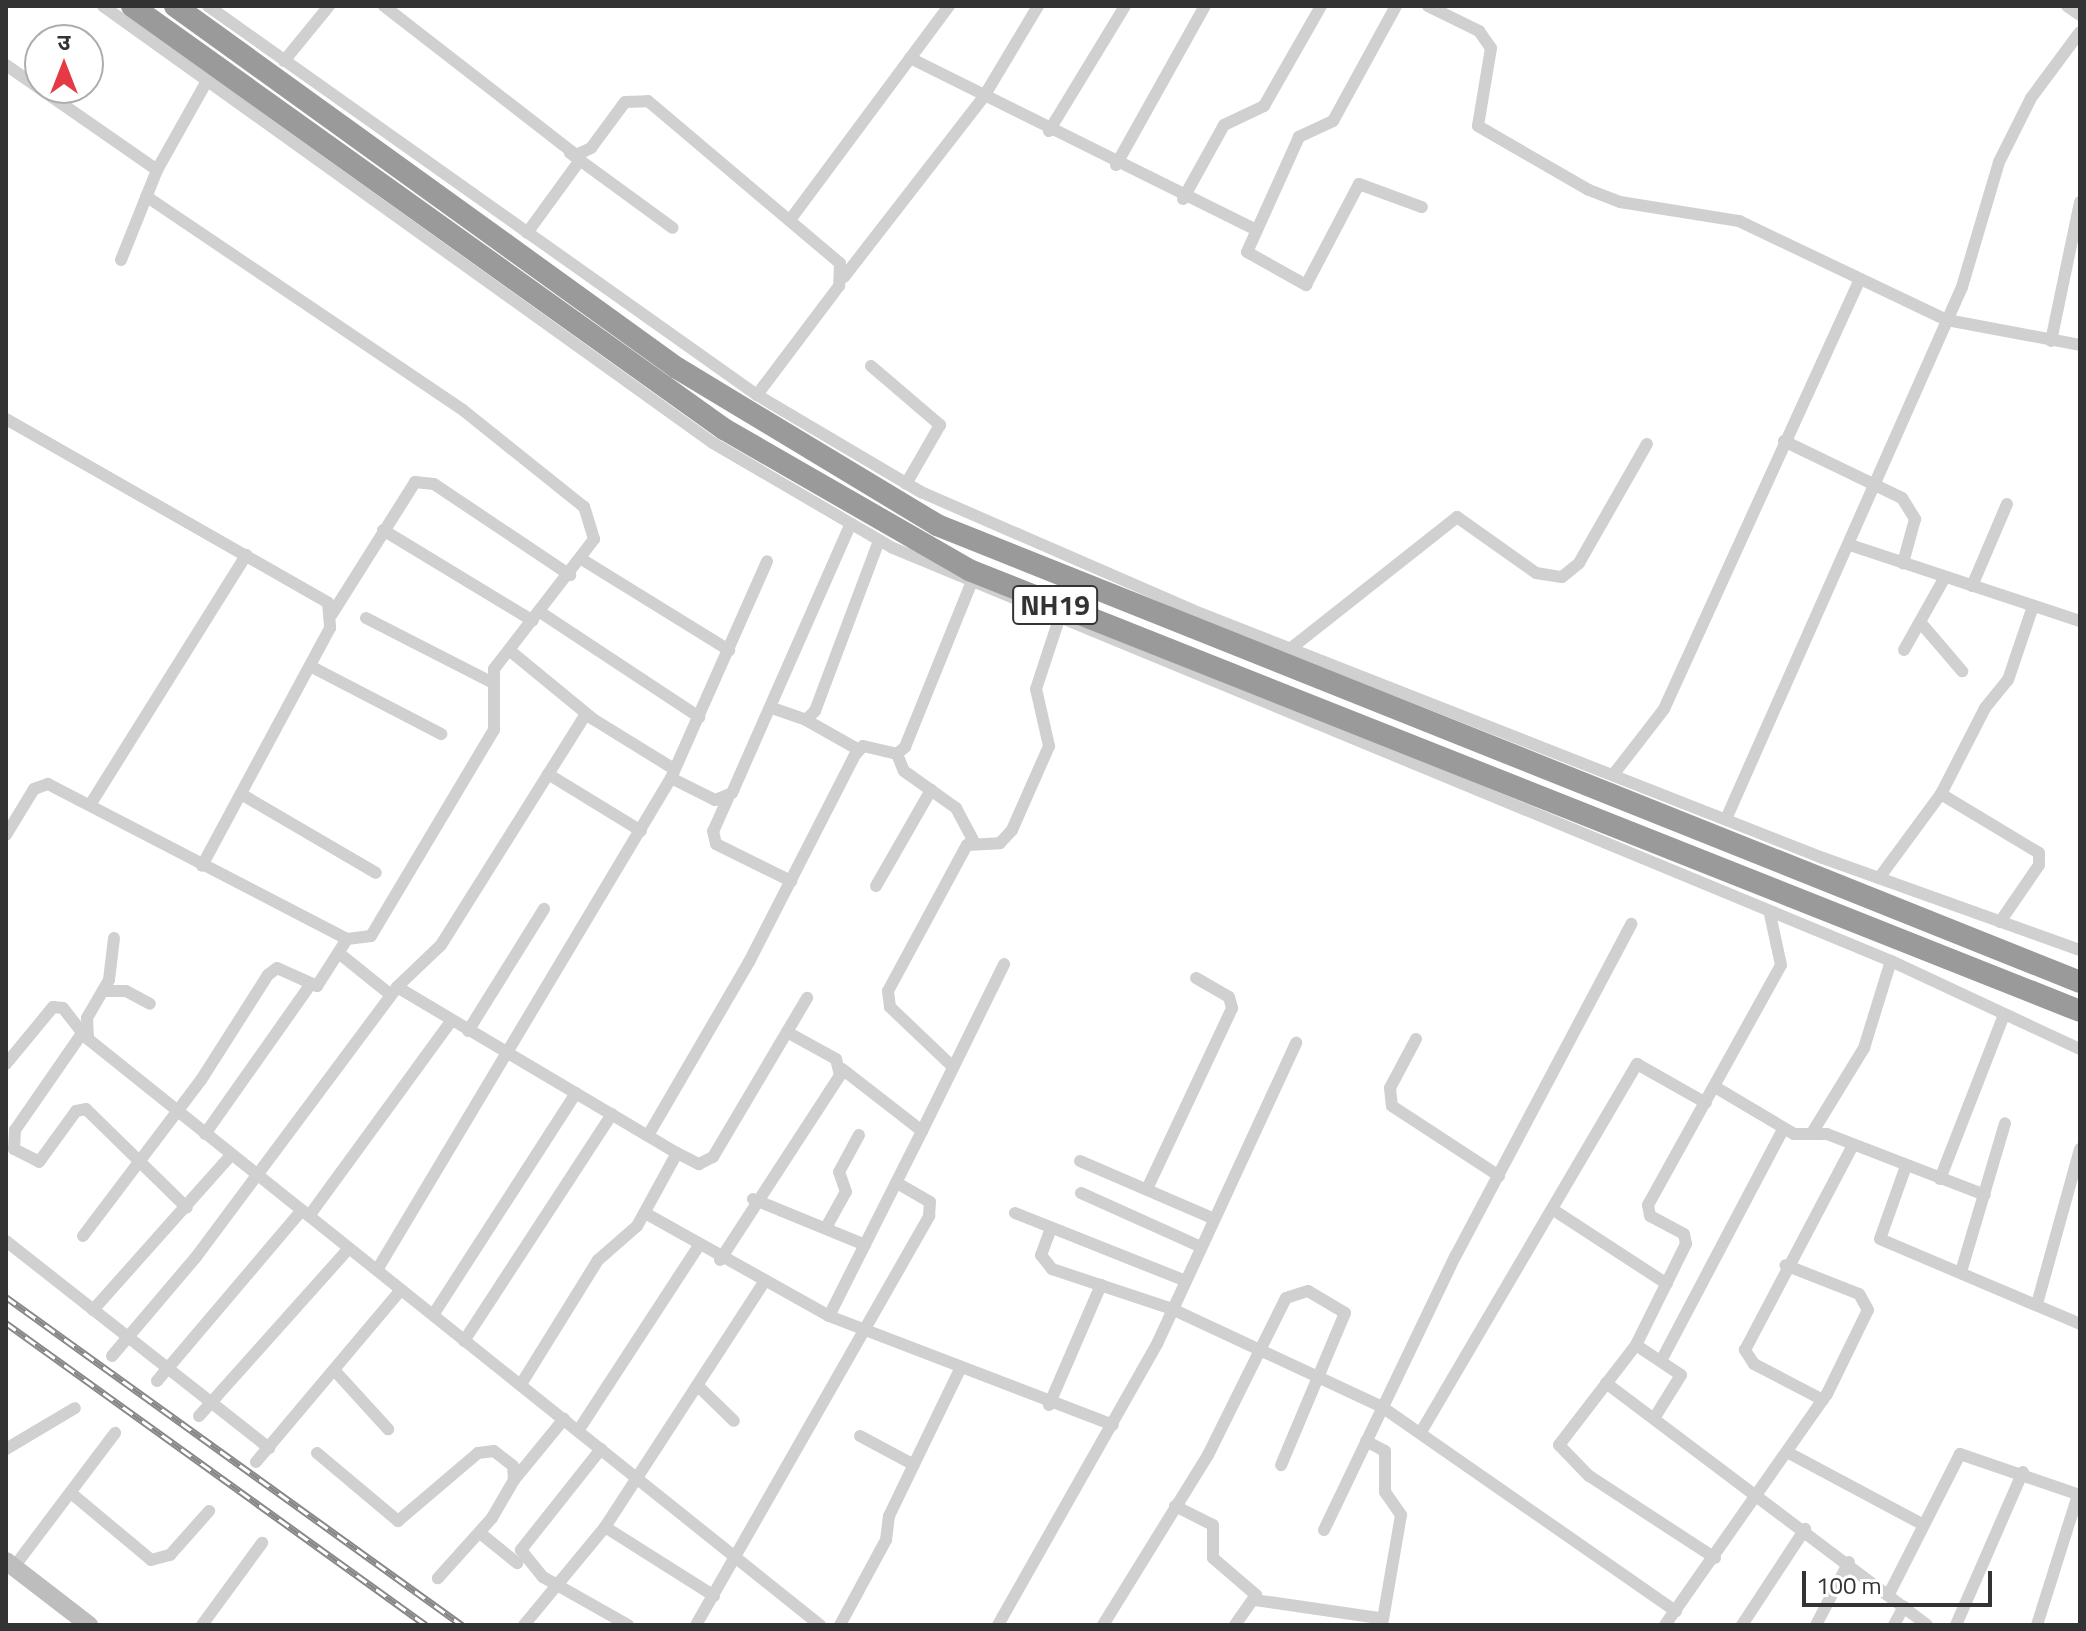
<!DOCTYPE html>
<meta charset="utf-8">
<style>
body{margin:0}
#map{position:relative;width:2086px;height:1631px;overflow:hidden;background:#fff;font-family:"Titillium Web","Noto Sans Devanagari",sans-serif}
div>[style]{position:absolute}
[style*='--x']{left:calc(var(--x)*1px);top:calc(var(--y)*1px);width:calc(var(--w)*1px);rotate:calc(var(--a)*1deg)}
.street>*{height:12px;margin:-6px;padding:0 6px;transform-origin:6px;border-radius:6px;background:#d0d0d0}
.secondary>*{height:18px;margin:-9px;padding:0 9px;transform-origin:9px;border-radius:9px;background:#bdbdbd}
.highway>*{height:22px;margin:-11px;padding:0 11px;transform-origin:11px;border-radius:11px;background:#9a9a9a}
.rail>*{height:7px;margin-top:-3.5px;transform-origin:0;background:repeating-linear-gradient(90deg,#fff 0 12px,#888 0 24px);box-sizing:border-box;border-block:2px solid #888}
span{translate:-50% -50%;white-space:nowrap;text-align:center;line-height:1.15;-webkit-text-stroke:8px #fff;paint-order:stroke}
.shield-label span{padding:2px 6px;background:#fff;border:2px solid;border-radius:6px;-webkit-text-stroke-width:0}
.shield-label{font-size:28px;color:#333;font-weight:700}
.frame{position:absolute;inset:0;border:8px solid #333;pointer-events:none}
.north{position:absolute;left:24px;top:24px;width:80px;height:80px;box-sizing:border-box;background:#fff;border:2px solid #adadad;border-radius:50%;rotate:0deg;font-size:22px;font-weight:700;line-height:32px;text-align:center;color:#333}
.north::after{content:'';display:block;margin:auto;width:28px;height:36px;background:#e63946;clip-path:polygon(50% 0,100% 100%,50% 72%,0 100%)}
.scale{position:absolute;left:1802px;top:1571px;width:190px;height:36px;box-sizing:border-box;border:4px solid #333;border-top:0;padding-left:10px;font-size:24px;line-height:28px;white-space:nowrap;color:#333;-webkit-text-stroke:6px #fff;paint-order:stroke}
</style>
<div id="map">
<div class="street">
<div style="--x:103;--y:6;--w:750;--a:35.62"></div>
<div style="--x:713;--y:443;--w:208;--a:30.3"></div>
<div style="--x:893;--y:548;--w:1080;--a:22.48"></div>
<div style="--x:1891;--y:961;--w:208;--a:25"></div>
<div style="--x:208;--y:6;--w:673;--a:35.32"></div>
<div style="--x:757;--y:395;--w:191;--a:30.6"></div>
<div style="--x:921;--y:492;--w:296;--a:23.5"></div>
<div style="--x:1192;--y:610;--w:678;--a:21.46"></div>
<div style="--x:1823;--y:858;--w:273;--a:19.7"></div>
<div style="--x:384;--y:6;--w:243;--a:37.8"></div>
<div style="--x:576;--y:155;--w:17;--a:-25"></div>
<div style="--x:591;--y:148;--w:57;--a:-53.5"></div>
<div style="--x:625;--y:102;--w:23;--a:-2"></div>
<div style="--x:648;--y:101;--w:251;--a:40.2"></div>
<div style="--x:840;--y:263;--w:23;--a:92"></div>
<div style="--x:839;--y:286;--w:136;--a:127"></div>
<div style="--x:1396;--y:6;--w:131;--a:118.7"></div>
<div style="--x:1333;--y:121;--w:38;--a:155"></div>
<div style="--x:1299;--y:137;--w:126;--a:114.3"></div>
<div style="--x:1247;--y:252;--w:68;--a:29.2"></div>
<div style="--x:1306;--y:285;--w:114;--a:-62.3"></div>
<div style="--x:1359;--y:184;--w:67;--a:20.1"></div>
<div style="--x:1428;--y:6;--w:57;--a:26.1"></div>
<div style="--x:1479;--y:31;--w:21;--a:55"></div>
<div style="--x:1491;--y:48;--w:79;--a:99.5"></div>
<div style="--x:1478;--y:126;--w:128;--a:30"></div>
<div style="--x:1589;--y:190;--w:33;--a:21"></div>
<div style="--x:1620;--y:202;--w:121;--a:9.1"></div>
<div style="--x:1739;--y:221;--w:230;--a:25.5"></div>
<div style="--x:1947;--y:320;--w:135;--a:10.6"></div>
<div style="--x:2067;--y:6;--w:16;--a:35"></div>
<div style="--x:910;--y:58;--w:386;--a:26.4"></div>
<div style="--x:284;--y:61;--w:71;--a:-50.7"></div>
<div style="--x:6;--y:65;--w:184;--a:34.8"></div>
<div style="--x:1049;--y:131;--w:146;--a:-58.7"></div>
<div style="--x:570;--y:153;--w:127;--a:36.1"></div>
<div style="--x:1116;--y:165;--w:182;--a:-60.8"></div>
<div style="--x:1183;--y:199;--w:85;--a:-61"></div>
<div style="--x:1224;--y:125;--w:44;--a:-25.4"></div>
<div style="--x:1264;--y:106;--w:115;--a:-60.3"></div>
<div style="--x:790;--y:220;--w:267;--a:-53.4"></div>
<div style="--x:527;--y:233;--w:90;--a:-54"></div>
<div style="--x:121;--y:260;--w:97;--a:-68.2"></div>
<div style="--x:157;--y:170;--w:102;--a:-60.7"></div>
<div style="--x:844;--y:277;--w:227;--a:-52.2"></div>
<div style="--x:983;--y:98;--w:107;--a:-59.1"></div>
<div style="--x:2051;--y:341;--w:142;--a:-78.2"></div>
<div style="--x:871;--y:366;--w:91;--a:40.5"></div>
<div style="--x:940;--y:425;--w:68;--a:120"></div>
<div style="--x:6;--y:419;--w:371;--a:29.7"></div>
<div style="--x:328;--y:603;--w:25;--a:85"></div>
<div style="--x:330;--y:628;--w:270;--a:118.3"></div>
<div style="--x:1784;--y:441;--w:131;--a:25.8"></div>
<div style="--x:1902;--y:498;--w:25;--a:58"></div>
<div style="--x:1915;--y:519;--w:46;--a:105.3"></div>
<div style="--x:383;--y:530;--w:175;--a:31.2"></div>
<div style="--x:1850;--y:545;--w:242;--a:18.3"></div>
<div style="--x:583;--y:560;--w:172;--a:31.7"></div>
<div style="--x:1972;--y:586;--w:89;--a:-66.9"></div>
<div style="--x:540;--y:612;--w:191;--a:33.4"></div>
<div style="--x:332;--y:614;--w:156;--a:-57.8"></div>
<div style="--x:415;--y:482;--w:19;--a:6"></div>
<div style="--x:434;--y:484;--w:164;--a:33.8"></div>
<div style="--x:366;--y:618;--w:140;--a:27.1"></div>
<div style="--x:1920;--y:622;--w:65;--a:49.4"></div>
<div style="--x:1290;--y:649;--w:213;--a:-38.3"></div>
<div style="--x:1457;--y:517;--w:97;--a:35.3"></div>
<div style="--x:1536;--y:573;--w:26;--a:9"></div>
<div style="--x:1562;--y:577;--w:22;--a:-39"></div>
<div style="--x:1579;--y:563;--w:137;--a:-60.3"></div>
<div style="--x:509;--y:650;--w:109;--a:39.4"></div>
<div style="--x:593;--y:719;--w:95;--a:31.7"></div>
<div style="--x:1904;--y:650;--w:84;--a:-60.7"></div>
<div style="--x:310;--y:666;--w:148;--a:27.4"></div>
<div style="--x:772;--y:708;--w:36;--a:19"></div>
<div style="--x:806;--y:720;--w:13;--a:-45"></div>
<div style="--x:815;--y:711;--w:182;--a:-69.4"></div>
<div style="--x:806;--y:720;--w:61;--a:29.5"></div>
<div style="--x:897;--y:754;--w:18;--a:68"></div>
<div style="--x:904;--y:771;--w:64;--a:35.4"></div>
<div style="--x:956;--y:808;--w:36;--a:62"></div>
<div style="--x:548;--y:774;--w:109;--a:31.5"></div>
<div style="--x:1613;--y:775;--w:83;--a:-52.3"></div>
<div style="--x:1664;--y:709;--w:468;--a:-65.5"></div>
<div style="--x:671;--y:778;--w:49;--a:26.6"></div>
<div style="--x:715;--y:800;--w:18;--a:-22"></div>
<div style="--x:732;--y:793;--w:293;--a:-66.2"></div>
<div style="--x:241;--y:794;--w:156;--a:30.3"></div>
<div style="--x:1941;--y:794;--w:114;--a:31"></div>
<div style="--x:2039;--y:853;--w:12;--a:90"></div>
<div style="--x:2039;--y:865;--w:69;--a:124.4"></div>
<div style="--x:728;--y:798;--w:36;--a:114"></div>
<div style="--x:713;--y:831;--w:13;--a:77"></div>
<div style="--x:716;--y:844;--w:84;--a:26.3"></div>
<div style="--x:90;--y:805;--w:295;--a:-58"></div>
<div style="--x:1726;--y:819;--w:582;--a:-66.08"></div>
<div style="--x:1962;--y:287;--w:130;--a:-73.5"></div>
<div style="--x:1999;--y:162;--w:72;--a:-63.4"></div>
<div style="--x:2031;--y:98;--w:82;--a:-53.4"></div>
<div style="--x:6;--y:835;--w:54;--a:-58.7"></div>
<div style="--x:34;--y:789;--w:15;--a:-20"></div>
<div style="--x:48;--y:784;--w:337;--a:27.4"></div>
<div style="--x:347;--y:939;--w:24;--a:-7"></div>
<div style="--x:371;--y:936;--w:240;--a:-59.2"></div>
<div style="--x:494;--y:730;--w:61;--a:-90"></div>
<div style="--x:494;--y:669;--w:164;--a:-52.4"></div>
<div style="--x:594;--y:539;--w:34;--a:-107"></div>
<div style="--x:584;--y:507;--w:155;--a:-141.3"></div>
<div style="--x:463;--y:410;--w:382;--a:-146"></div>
<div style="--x:1879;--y:878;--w:104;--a:-53.6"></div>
<div style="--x:1941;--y:794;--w:97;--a:-62.9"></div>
<div style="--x:1985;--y:708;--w:36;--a:-51"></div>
<div style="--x:2008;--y:680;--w:78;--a:-71.3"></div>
<div style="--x:876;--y:886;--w:111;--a:-60.2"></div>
<div style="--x:114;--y:938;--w:42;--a:96.8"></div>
<div style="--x:109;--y:980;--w:44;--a:120.1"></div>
<div style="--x:87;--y:1018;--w:21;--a:87"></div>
<div style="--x:88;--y:1039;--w:938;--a:38.68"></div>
<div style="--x:340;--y:954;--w:65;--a:38.8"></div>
<div style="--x:397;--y:987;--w:326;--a:30.7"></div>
<div style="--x:677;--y:1153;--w:83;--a:118.7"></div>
<div style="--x:637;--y:1226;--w:52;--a:138.9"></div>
<div style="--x:598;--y:1260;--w:146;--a:121.8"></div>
<div style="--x:103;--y:991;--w:23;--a:0"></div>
<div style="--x:126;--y:991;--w:27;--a:28"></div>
<div style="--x:85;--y:1029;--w:123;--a:124.7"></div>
<div style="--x:15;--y:1130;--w:19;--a:93"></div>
<div style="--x:14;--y:1149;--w:28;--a:27"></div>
<div style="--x:39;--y:1162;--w:63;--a:-54"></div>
<div style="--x:76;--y:1111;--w:10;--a:-11"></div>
<div style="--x:86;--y:1109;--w:141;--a:44.4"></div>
<div style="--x:468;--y:1031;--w:144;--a:-58.1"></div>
<div style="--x:1416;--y:1039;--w:55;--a:118"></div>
<div style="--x:1390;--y:1088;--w:18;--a:84"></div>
<div style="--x:1392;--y:1106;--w:128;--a:33.2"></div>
<div style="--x:6;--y:1064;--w:74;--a:-50.5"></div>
<div style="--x:53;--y:1007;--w:10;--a:6"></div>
<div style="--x:63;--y:1008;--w:31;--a:52"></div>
<div style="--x:953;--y:1067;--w:87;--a:-136.4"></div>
<div style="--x:890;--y:1007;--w:16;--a:-97"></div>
<div style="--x:888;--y:991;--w:166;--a:-61.6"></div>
<div style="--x:967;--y:845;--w:33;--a:-3"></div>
<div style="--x:1000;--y:843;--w:18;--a:-47"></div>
<div style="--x:1012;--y:830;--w:92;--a:-66.2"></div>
<div style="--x:1049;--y:746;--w:58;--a:-102.8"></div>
<div style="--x:1036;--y:689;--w:71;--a:-71.8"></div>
<div style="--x:1715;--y:1087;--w:92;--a:30.7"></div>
<div style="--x:1794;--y:1134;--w:33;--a:0"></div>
<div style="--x:1827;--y:1134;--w:169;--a:21.1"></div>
<div style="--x:922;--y:1131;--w:186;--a:-63.8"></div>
<div style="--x:650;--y:1132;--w:197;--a:-59.8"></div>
<div style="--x:749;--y:962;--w:233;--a:-62.9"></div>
<div style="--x:855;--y:755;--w:12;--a:-48"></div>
<div style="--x:863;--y:746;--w:35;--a:13"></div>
<div style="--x:897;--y:754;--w:11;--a:-41"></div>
<div style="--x:905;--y:747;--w:174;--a:-68"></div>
<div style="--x:1812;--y:1133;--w:100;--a:-58.5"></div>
<div style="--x:1864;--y:1048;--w:91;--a:-72.8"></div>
<div style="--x:205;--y:1134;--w:182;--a:-54.8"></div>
<div style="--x:677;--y:1153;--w:25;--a:27"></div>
<div style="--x:699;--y:1164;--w:16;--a:-27"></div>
<div style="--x:713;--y:1157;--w:185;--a:-59.4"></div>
<div style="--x:1080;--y:1161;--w:142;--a:23.3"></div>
<div style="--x:1906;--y:1166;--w:77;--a:109.6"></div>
<div style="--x:1880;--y:1239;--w:217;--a:23"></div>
<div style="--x:1940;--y:1179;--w:174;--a:-68.7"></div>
<div style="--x:1147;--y:1189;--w:200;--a:-64.8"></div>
<div style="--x:1232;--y:1008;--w:11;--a:-105"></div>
<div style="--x:1229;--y:997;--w:38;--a:-150"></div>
<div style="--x:1081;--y:1193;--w:129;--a:24.2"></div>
<div style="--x:753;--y:1199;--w:121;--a:22.3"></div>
<div style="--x:1552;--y:1209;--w:137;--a:33.1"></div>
<div style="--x:645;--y:1213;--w:211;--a:29.2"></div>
<div style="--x:829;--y:1316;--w:304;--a:21"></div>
<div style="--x:1015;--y:1213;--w:184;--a:21.7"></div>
<div style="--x:309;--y:1216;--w:241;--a:-53.9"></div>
<div style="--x:828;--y:1224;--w:37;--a:-61"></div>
<div style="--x:846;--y:1192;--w:21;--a:-109"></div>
<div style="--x:839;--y:1172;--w:42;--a:-61.6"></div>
<div style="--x:1051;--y:1228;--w:29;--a:110"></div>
<div style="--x:1041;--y:1255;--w:18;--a:52"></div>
<div style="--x:1052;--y:1269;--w:126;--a:18.4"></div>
<div style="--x:1172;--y:1309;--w:232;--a:25"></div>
<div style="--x:1382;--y:1407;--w:358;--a:34.8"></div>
<div style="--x:83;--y:1236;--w:196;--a:-52.9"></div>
<div style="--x:201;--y:1080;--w:125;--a:-57.5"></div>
<div style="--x:268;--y:975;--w:11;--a:-38"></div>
<div style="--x:277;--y:968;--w:44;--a:24.2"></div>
<div style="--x:317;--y:986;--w:56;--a:-57.4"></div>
<div style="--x:6;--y:1241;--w:335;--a:38.2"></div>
<div style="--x:720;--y:1260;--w:221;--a:-57"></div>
<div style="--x:840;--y:1075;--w:16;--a:-104"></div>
<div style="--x:836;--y:1059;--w:56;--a:-151.1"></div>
<div style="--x:377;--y:1270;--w:573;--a:-59.14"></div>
<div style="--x:671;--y:778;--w:237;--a:-66.1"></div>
<div style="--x:1961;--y:1272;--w:155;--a:-73.5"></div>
<div style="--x:2037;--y:1304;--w:161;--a:-74.5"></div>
<div style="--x:93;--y:1310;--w:208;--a:-48.3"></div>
<div style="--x:433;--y:1315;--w:264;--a:-57.2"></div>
<div style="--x:829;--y:1316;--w:207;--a:-63.3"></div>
<div style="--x:922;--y:1131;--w:101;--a:-142.2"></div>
<div style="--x:464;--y:1341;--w:271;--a:-56.9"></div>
<div style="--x:1636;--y:1345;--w:54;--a:33.7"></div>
<div style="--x:1681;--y:1375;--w:49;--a:121.8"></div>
<div style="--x:112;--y:1356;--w:130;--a:-49.7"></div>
<div style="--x:196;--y:1257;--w:337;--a:-53.3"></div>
<div style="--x:397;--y:987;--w:61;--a:-43.7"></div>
<div style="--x:441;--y:945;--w:273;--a:-57.9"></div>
<div style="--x:1662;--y:1359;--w:261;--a:-62.2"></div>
<div style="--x:335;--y:1371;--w:79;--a:47.6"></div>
<div style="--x:157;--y:1381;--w:224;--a:-49.7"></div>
<div style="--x:1606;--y:1383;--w:402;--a:37"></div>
<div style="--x:698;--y:1386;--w:50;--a:44.2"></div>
<div style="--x:1823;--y:1400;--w:78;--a:-152.4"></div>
<div style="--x:1754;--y:1364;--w:17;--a:-123"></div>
<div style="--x:1745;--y:1350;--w:232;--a:-62.2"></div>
<div style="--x:1049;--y:1405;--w:131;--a:-66.6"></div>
<div style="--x:199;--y:1416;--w:225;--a:-48.2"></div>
<div style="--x:578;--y:1431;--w:220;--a:-56.9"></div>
<div style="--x:1421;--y:1432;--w:427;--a:-59.6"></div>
<div style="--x:1637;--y:1064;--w:79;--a:29.5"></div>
<div style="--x:860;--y:1436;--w:61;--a:28.2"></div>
<div style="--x:1366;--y:1441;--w:21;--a:28"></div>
<div style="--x:1385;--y:1451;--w:41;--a:90"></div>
<div style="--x:1385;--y:1492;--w:28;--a:55"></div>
<div style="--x:1401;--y:1515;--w:112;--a:99.8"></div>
<div style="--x:6;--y:1449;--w:80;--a:-30.7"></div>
<div style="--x:601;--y:1449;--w:129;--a:128.4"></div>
<div style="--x:521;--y:1550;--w:35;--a:51"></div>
<div style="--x:543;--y:1577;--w:98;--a:29.5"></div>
<div style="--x:1787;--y:1452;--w:153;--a:28.1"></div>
<div style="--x:317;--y:1453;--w:106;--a:40"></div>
<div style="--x:398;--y:1521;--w:105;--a:-40.4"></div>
<div style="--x:478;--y:1453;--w:16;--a:-7"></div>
<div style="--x:494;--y:1451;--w:24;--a:38"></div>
<div style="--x:513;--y:1466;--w:14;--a:86"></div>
<div style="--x:514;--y:1480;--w:44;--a:120.1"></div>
<div style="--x:492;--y:1518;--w:81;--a:132"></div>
<div style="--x:256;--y:1462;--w:225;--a:-49.9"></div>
<div style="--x:514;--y:1480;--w:79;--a:-50.7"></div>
<div style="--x:71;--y:1493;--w:104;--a:39.9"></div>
<div style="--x:151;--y:1560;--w:20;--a:-15"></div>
<div style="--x:170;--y:1555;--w:59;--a:-48.4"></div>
<div style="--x:1175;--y:1506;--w:42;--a:26.6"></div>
<div style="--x:1213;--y:1525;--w:33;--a:90"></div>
<div style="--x:1213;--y:1558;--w:57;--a:40.7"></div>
<div style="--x:1256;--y:1595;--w:37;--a:125"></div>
<div style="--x:605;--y:1527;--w:129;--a:32.3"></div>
<div style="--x:1324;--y:1530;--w:303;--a:-64.4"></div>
<div style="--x:1455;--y:1257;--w:377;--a:-62.1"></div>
<div style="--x:480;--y:1533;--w:48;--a:39"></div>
<div style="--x:1715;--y:1558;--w:150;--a:-146.9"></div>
<div style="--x:1589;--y:1476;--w:43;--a:-134.1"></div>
<div style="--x:1559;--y:1445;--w:126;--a:-52.4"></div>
<div style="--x:1636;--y:1345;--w:113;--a:-63.7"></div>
<div style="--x:1686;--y:1244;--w:10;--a:-101"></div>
<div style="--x:1684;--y:1234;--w:38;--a:-152"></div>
<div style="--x:1650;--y:1216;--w:11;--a:-100"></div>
<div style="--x:1648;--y:1205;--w:274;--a:-61"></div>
<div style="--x:1781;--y:965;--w:52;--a:-102.2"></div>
<div style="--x:14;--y:1567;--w:168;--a:-53"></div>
<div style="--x:1889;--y:1594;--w:157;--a:-63.1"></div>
<div style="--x:1960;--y:1454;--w:127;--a:18.9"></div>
<div style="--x:1255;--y:1600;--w:125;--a:8.3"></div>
<div style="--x:202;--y:1625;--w:102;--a:-53.8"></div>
<div style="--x:524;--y:1625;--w:127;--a:-50.4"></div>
<div style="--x:605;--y:1527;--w:290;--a:-57"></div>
<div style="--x:696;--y:1625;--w:471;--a:-60.3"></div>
<div style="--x:929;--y:1216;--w:14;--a:-86"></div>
<div style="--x:930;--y:1202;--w:38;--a:-150"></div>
<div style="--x:840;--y:1625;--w:97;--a:-61.6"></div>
<div style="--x:886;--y:1540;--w:24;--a:-83"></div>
<div style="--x:889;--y:1516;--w:161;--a:-64.2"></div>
<div style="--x:998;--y:1625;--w:323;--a:-60.5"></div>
<div style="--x:1157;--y:1344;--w:332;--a:-65.2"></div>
<div style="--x:1103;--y:1625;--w:200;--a:-58.3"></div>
<div style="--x:1208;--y:1455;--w:175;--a:-63.6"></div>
<div style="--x:1286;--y:1298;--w:23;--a:-18"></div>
<div style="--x:1308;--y:1291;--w:43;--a:30.7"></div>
<div style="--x:1345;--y:1313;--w:165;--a:112.8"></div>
<div style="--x:1665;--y:1625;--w:282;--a:-55"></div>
<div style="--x:1827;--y:1394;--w:93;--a:-64"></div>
<div style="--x:1868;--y:1310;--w:18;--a:-119"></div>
<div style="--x:1859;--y:1294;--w:79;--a:-158.6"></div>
<div style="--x:1742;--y:1625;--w:115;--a:-56.7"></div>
<div style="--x:1816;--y:1625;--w:71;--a:-62.4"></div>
<div style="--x:1894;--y:1625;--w:21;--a:-62"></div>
<div style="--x:1956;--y:1625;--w:167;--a:-66.4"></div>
<div style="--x:2037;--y:1625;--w:136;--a:-72.5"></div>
</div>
<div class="secondary">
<div style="--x:6;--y:1561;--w:105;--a:37.6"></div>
</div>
<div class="highway">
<div style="--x:132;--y:6;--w:728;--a:35.55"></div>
<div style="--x:724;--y:429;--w:283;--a:29.9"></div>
<div style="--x:969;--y:570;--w:1195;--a:21.65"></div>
<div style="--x:175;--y:6;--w:619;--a:35.8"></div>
<div style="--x:677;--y:368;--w:304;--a:31.1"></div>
<div style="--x:937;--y:525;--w:1231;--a:21.79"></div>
</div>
<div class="rail">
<div style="--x:6;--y:1297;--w:562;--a:35.73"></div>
<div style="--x:6;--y:1323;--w:517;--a:35.72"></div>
</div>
<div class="shield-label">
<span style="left:1055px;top:605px">NH19</span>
</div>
<div class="frame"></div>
<div class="north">उ</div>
<div class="scale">100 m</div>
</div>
